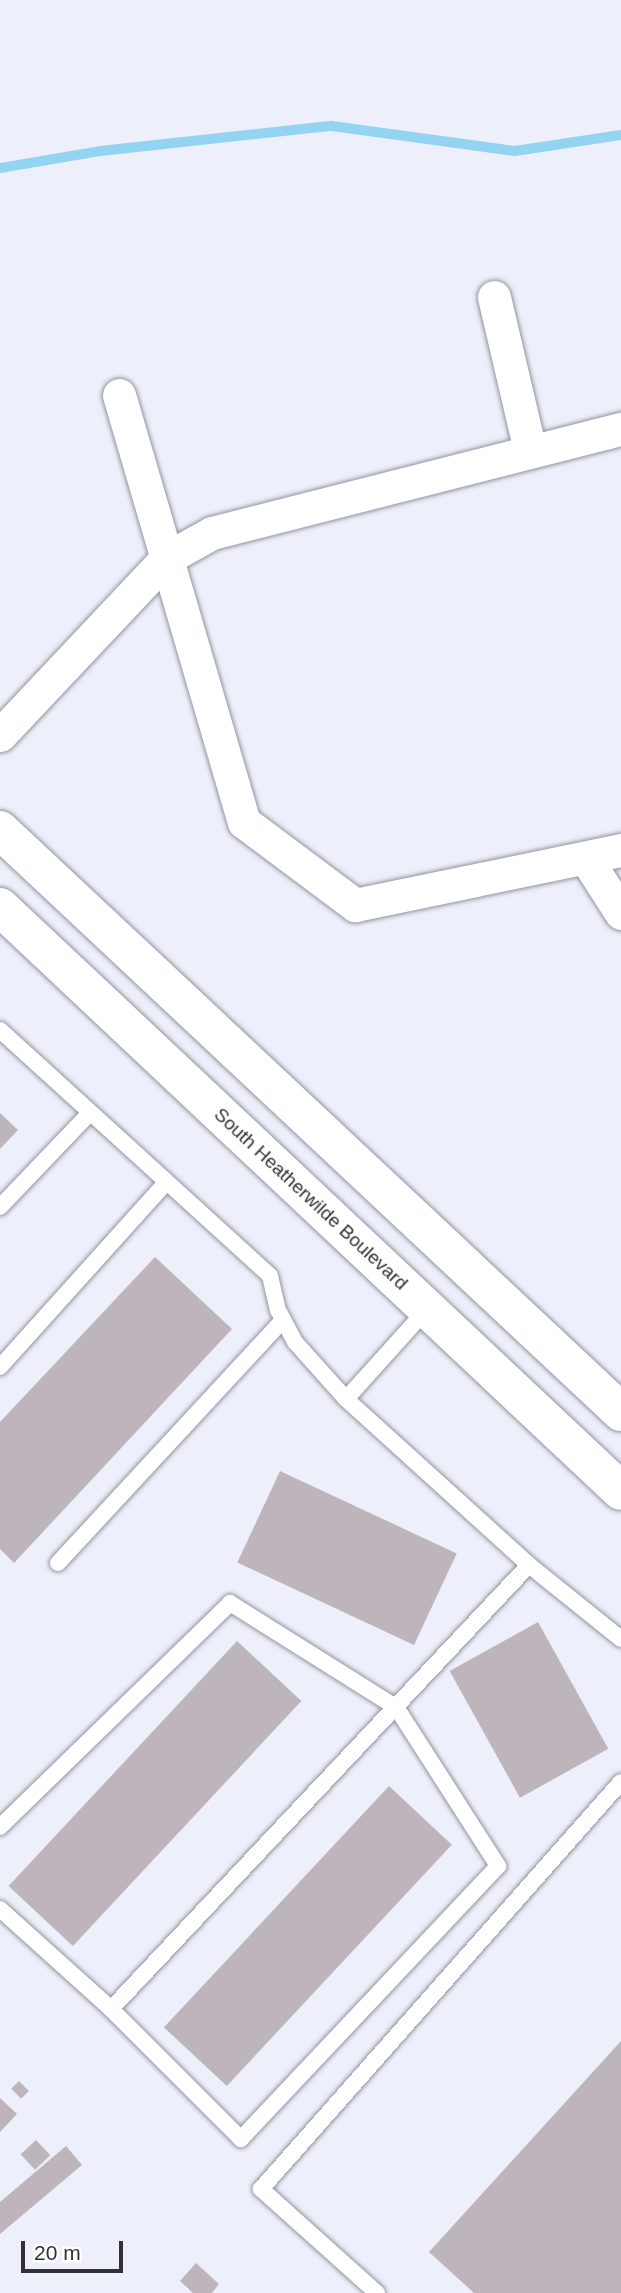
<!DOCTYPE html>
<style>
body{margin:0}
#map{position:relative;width:621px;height:2293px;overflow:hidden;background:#edf0fb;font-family:Helvetica,sans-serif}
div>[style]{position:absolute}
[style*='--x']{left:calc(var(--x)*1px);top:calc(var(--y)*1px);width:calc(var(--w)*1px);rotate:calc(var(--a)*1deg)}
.stream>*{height:10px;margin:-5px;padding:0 5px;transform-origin:5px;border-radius:5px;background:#94d4f3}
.building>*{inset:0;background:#beb4bc;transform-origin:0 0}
.roads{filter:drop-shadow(0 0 2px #92959f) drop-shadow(0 0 2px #92959f)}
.service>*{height:16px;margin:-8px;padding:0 8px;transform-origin:8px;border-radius:8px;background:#fff}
.minor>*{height:33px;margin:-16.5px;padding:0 16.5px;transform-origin:16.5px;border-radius:16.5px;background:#fff}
.secondary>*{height:38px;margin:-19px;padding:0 19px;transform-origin:19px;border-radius:19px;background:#fff}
span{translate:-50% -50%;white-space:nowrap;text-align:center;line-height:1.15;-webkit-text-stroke:7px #fefefe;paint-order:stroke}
.street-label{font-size:19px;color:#313236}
.scale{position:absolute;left:21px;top:2241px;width:102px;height:32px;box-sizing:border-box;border:4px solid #313236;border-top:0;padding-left:9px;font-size:21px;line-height:24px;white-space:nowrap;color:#313236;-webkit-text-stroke:5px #fefefe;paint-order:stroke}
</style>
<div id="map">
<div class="stream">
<div style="--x:0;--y:168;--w:101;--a:-9.6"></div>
<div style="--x:100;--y:151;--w:233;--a:-6.2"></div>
<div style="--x:332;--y:126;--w:185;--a:7.8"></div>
<div style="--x:515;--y:151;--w:107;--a:-8.6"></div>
</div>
<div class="building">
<div style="clip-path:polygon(0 1113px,18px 1130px,0 1149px)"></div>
<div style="clip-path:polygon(155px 1257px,232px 1329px,14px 1563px,0 1549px,0 1422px)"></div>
<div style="left:280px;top:1471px;width:195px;height:101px;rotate:25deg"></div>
<div style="left:538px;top:1622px;width:145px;height:101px;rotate:61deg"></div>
<div style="left:237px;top:1641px;width:88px;height:335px;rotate:43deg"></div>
<div style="left:389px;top:1786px;width:86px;height:330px;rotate:43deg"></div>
<div style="clip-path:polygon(621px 2041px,621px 2293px,474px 2293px,429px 2252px)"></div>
<div style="left:19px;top:2081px;width:14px;height:11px;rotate:45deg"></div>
<div style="clip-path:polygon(0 2098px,17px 2114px,0 2132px)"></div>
<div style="left:36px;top:2140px;width:21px;height:21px;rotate:47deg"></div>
<div style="clip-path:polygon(66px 2146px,82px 2165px,0 2234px,0 2202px)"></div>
<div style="clip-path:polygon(196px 2263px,219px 2284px,212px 2293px,193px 2293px,180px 2281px)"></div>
</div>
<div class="roads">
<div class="service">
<div style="--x:0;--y:1030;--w:365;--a:42.3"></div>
<div style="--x:270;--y:1276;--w:35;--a:77"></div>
<div style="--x:278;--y:1310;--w:36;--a:62"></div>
<div style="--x:295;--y:1342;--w:76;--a:48.2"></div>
<div style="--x:0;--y:1207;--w:129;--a:-46.3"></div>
<div style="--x:428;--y:1308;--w:122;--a:132"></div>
<div style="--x:346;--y:1399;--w:247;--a:42.2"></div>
<div style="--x:529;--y:1565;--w:118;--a:38.8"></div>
<div style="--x:0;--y:1367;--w:246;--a:-48"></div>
<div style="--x:58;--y:1563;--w:331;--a:-47.2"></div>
<div style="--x:0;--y:1827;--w:321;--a:-44.2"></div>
<div style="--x:230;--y:1603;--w:196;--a:32.1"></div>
<div style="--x:396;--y:1707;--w:189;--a:57.3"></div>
<div style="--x:498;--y:1866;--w:375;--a:133.3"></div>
<div style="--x:241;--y:2139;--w:184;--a:-135"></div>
<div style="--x:0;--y:1909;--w:149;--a:42"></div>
<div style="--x:111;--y:2009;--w:610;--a:-46.73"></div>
<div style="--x:377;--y:2293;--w:156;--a:-138.1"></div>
<div style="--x:261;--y:2189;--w:543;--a:-48.51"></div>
</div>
<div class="minor">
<div style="--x:494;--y:297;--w:157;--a:76.8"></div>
<div style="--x:119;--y:395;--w:445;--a:73.7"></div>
<div style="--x:244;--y:822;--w:139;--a:36.8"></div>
<div style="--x:355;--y:905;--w:272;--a:-11.7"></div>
<div style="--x:0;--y:735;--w:243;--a:-46.7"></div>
<div style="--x:167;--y:558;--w:51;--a:-29.1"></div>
<div style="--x:212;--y:533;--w:422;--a:-14.3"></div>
<div style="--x:587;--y:860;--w:63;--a:57.3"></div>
</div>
<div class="secondary">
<div style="--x:0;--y:830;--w:851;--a:43.14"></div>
<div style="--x:0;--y:907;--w:852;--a:43.24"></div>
</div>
</div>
<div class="street-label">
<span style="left:311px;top:1199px;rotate:43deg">South Heatherwilde Boulevard</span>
</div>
<div class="scale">20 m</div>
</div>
